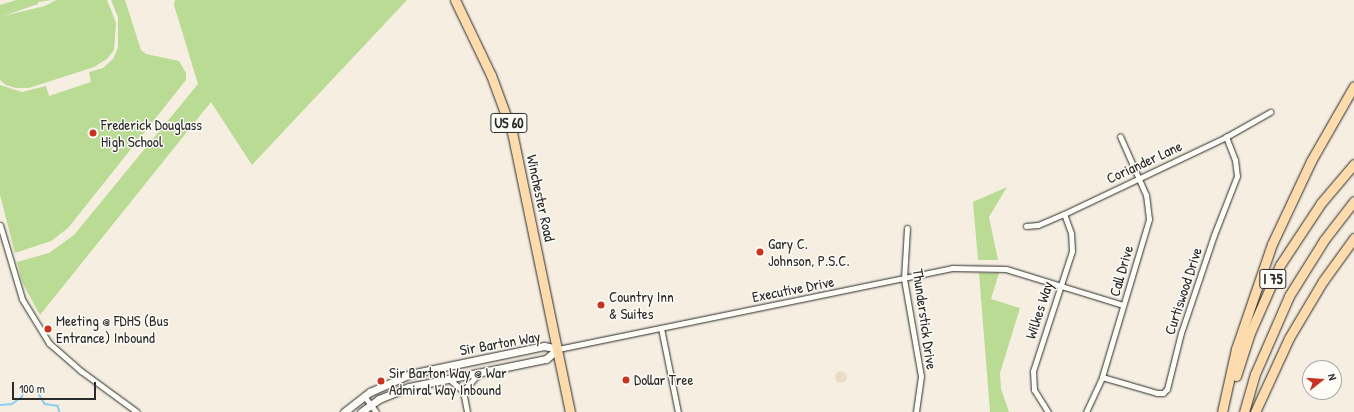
<!DOCTYPE html>
<style>
body{margin:0}
#map{position:relative;width:1354px;height:412px;overflow:hidden;background:#f5eee1;font-family:"Patrick Hand",sans-serif}
div>[style]{position:absolute}
[style*='--x']{left:calc(var(--x)*1px);top:calc(var(--y)*1px);width:calc(var(--w)*1px);rotate:calc(var(--a)*1deg)}
.built>*{inset:0;background:#ecddc7}
.round{border-radius:50%}
.green>*{inset:0;background:#b9db94}
.stream>*{height:1.5px;margin:-0.75px;padding:0 0.75px;transform-origin:0.75px;border-radius:0.75px;background:#8bcfed}
.roads{filter:drop-shadow(0 0 1px #2b2b2b) drop-shadow(0 0 1px #2b2b2b)}
.street>*{height:5px;margin:-2.5px;padding:0 2.5px;transform-origin:2.5px;border-radius:2.5px;background:#fdfcf7}
.secondary>*{height:7px;margin:-3.5px;padding:0 3.5px;transform-origin:3.5px;border-radius:3.5px;background:#fdfcf7}
.highway>*{height:9px;margin:-4.5px;padding:0 4.5px;transform-origin:4.5px;border-radius:4.5px;background:#fddbac}
.dots>*{width:11px;height:11px;translate:-50% -50%;box-sizing:border-box;border:2px solid #fdfcf7;border-radius:50%}
span{translate:-50% -50%;white-space:nowrap;text-align:center;line-height:1.15;-webkit-text-stroke:3px #fdfcf7;paint-order:stroke}
.shield-label span{padding:1px 3px;background:#fdfcf7;border:1px solid;border-radius:3px;-webkit-text-stroke-width:0}
.shield-label{font-size:14px;color:#2b2b2b;font-weight:700}
.poi-label{font-size:15px;color:#2b2b2b}
.left{translate:0 -50%;text-align:left}
.street-label{font-size:15px;color:#2b2b2b}
.north{position:absolute;left:1302px;top:360px;width:40px;height:40px;box-sizing:border-box;background:#fdfcf7;border:1px solid #a9a8a5;border-radius:50%;rotate:73deg;font-size:11px;font-weight:700;line-height:16px;text-align:center;color:#2b2b2b}
.north::after{content:'';display:block;margin:auto;width:14px;height:18px;background:#c8321e;clip-path:polygon(50% 0,100% 100%,50% 72%,0 100%)}
.scale{position:absolute;left:12px;top:382px;width:84px;height:18px;box-sizing:border-box;border:2px solid #2b2b2b;border-top:0;padding-left:5px;font-size:12px;line-height:14px;white-space:nowrap;color:#2b2b2b;-webkit-text-stroke:3px #fdfcf7;paint-order:stroke}
</style>
<div id="map">
<div class="built">
<div class="round" style="left:835px;top:371px;width:12px;height:12px"></div>
</div>
<div class="green">
<div style="clip-path:polygon(16px 0,52px 0,38px 2px,38px 4px,3px 16px,45px 6px,56px 0,107px 0,116px 23px,114px 50px,107px 59px,94px 67px,29px 88px,16px 88px,6px 85px,0 80px,0 5px)"></div>
<div style="clip-path:polygon(111px 0,125px 0,141px 50px,146px 54px,179px 61px,186px 73px,186px 80px,68px 228px,51px 241px,15px 253px,0 195px,0 85px,22px 92px,46px 86px,49px 96px,91px 82px,89px 72px,103px 68px,113px 59px,118px 48px,118px 17px)"></div>
<div style="clip-path:polygon(175px 0,407px 0,252px 165px,211px 102px,40px 315px,22px 282px,17px 262px,49px 253px,74px 235px,198px 84px,174px 5px)"></div>
<div style="clip-path:polygon(1007px 187px,989px 217px,998px 260px,978px 260px,973px 202px)"></div>
<div style="clip-path:polygon(979px 273px,999px 273px,991px 299px,1020px 308px,1000px 373px,1001px 389px,1009px 412px,990px 412px)"></div>
</div>
<div class="stream">
<div style="--x:0;--y:405;--w:12;--a:-5"></div>
<div style="--x:12;--y:404;--w:12;--a:-35"></div>
<div style="--x:22;--y:397;--w:8;--a:-76"></div>
<div style="--x:24;--y:389;--w:6;--a:-9"></div>
<div style="--x:30;--y:388;--w:6;--a:9"></div>
<div style="--x:36;--y:389;--w:17;--a:59"></div>
<div style="--x:45;--y:404;--w:13;--a:9"></div>
<div style="--x:58;--y:406;--w:6;--a:72"></div>
</div>
<div class="roads">
<div class="street">
<div style="--x:0;--y:225;--w:77;--a:73.4"></div>
<div style="--x:22;--y:299;--w:52;--a:58.5"></div>
<div style="--x:49;--y:343;--w:43;--a:41.2"></div>
<div style="--x:81;--y:371;--w:69;--a:36.2"></div>
<div style="--x:1026;--y:226;--w:12;--a:-5"></div>
<div style="--x:1038;--y:225;--w:28;--a:-23"></div>
<div style="--x:1064;--y:214;--w:179;--a:-25.4"></div>
<div style="--x:1226;--y:137;--w:51;--a:-29.6"></div>
<div style="--x:907;--y:228;--w:51;--a:93.4"></div>
<div style="--x:904;--y:279;--w:98;--a:80.1"></div>
<div style="--x:921;--y:376;--w:36;--a:98"></div>
<div style="--x:661;--y:328;--w:86;--a:78.6"></div>
<div style="--x:558;--y:349;--w:402;--a:-11.6"></div>
<div style="--x:952;--y:268;--w:54;--a:1.1"></div>
<div style="--x:1006;--y:269;--w:122;--a:17.1"></div>
<div style="--x:1102;--y:377;--w:57;--a:16.2"></div>
<div style="--x:1157;--y:393;--w:6;--a:0"></div>
<div style="--x:1163;--y:393;--w:6;--a:-45"></div>
<div style="--x:1167;--y:389;--w:58;--a:-76"></div>
<div style="--x:1181;--y:333;--w:103;--a:-71.4"></div>
<div style="--x:1214;--y:235;--w:63;--a:-68.7"></div>
<div style="--x:1237;--y:176;--w:16;--a:-97"></div>
<div style="--x:1235;--y:160;--w:25;--a:-111"></div>
<div style="--x:448;--y:378;--w:20;--a:41"></div>
<div style="--x:463;--y:391;--w:21;--a:79"></div>
<div style="--x:463;--y:391;--w:24;--a:-48"></div>
<div style="--x:364;--y:396;--w:20;--a:53"></div>
<div style="--x:1048;--y:412;--w:26;--a:-122"></div>
<div style="--x:1034;--y:390;--w:19;--a:-93"></div>
<div style="--x:1033;--y:371;--w:126;--a:-72"></div>
<div style="--x:1072;--y:251;--w:18;--a:-93"></div>
<div style="--x:1071;--y:233;--w:20;--a:-110"></div>
<div style="--x:1086;--y:412;--w:38;--a:-65"></div>
<div style="--x:1102;--y:377;--w:165;--a:-73.4"></div>
<div style="--x:1149;--y:219;--w:24;--a:-97"></div>
<div style="--x:1146;--y:195;--w:64;--a:-113.8"></div>
</div>
<div class="secondary">
<div style="--x:344;--y:412;--w:33;--a:-38"></div>
<div style="--x:370;--y:392;--w:44;--a:-24.2"></div>
<div style="--x:410;--y:374;--w:137;--a:-11.8"></div>
<div style="--x:544;--y:346;--w:14;--a:12"></div>
<div style="--x:361;--y:412;--w:22;--a:-36"></div>
<div style="--x:379;--y:399;--w:32;--a:-22"></div>
<div style="--x:409;--y:387;--w:140;--a:-11.6"></div>
<div style="--x:546;--y:359;--w:16;--a:-40"></div>
</div>
<div class="highway">
<div style="--x:455;--y:0;--w:83;--a:64.4"></div>
<div style="--x:491;--y:75;--w:61;--a:69.8"></div>
<div style="--x:512;--y:132;--w:286;--a:78.3"></div>
<div style="--x:1236;--y:376;--w:45;--a:-72"></div>
<div style="--x:1250;--y:333;--w:74;--a:-66.2"></div>
<div style="--x:1280;--y:265;--w:74;--a:-56.5"></div>
<div style="--x:1321;--y:203;--w:51;--a:-49.8"></div>
<div style="--x:1222;--y:412;--w:65;--a:-77.5"></div>
<div style="--x:1236;--y:349;--w:111;--a:-71.1"></div>
<div style="--x:1272;--y:244;--w:92;--a:-64.8"></div>
<div style="--x:1311;--y:161;--w:86;--a:-60.2"></div>
<div style="--x:1244;--y:412;--w:40;--a:-74"></div>
<div style="--x:1255;--y:374;--w:85;--a:-66.4"></div>
<div style="--x:1289;--y:296;--w:66;--a:-58"></div>
<div style="--x:1324;--y:240;--w:49;--a:-52.4"></div>
<div style="--x:1255;--y:412;--w:81;--a:-65.3"></div>
<div style="--x:1289;--y:338;--w:66;--a:-59.2"></div>
<div style="--x:1323;--y:281;--w:53;--a:-54.2"></div>
</div>
</div>
<div class="dots">
<div style="left:93px;top:133px;background:#c8321e"></div>
<div style="left:760px;top:252px;background:#c8321e"></div>
<div style="left:601px;top:305px;background:#c8321e"></div>
<div style="left:48px;top:329px;background:#c8321e"></div>
<div style="left:626px;top:380px;background:#c8321e"></div>
<div style="left:381px;top:381px;background:#c8321e"></div>
</div>
<div class="shield-label">
<span style="left:509px;top:123px">US 60</span>
<span style="left:1273px;top:279px">I 75</span>
</div>
<div class="poi-label">
<span class="left" style="left:101px;top:133px">Frederick Douglass<br>High School</span>
<span class="left" style="left:768px;top:252px">Gary C.<br>Johnson, P.S.C.</span>
<span class="left" style="left:609px;top:305px">Country Inn<br>&amp; Suites</span>
<span class="left" style="left:56px;top:329px">Meeting @ FDHS (Bus<br>Entrance) Inbound</span>
<span class="left" style="left:389px;top:381px">Sir Barton Way @ War<br>Admiral Way Inbound</span>
<span class="left" style="left:634px;top:380px">Dollar Tree</span>
</div>
<div class="street-label">
<span style="left:1144px;top:162px;rotate:-25deg">Coriander Lane</span>
<span style="left:541px;top:198px;rotate:78deg">Winchester Road</span>
<span style="left:1121px;top:271px;rotate:-74deg">Call Drive</span>
<span style="left:793px;top:289px;rotate:-11deg">Executive Drive</span>
<span style="left:1183px;top:291px;rotate:-72deg">Curtiswood Drive</span>
<span style="left:1039px;top:310px;rotate:-72deg">Wilkes Way</span>
<span style="left:925px;top:319px;rotate:82deg">Thunderstick Drive</span>
<span style="left:500px;top:343px;rotate:-10deg">Sir Barton Way</span>
</div>
<div class="north">N</div>
<div class="scale">100 m</div>
</div>
